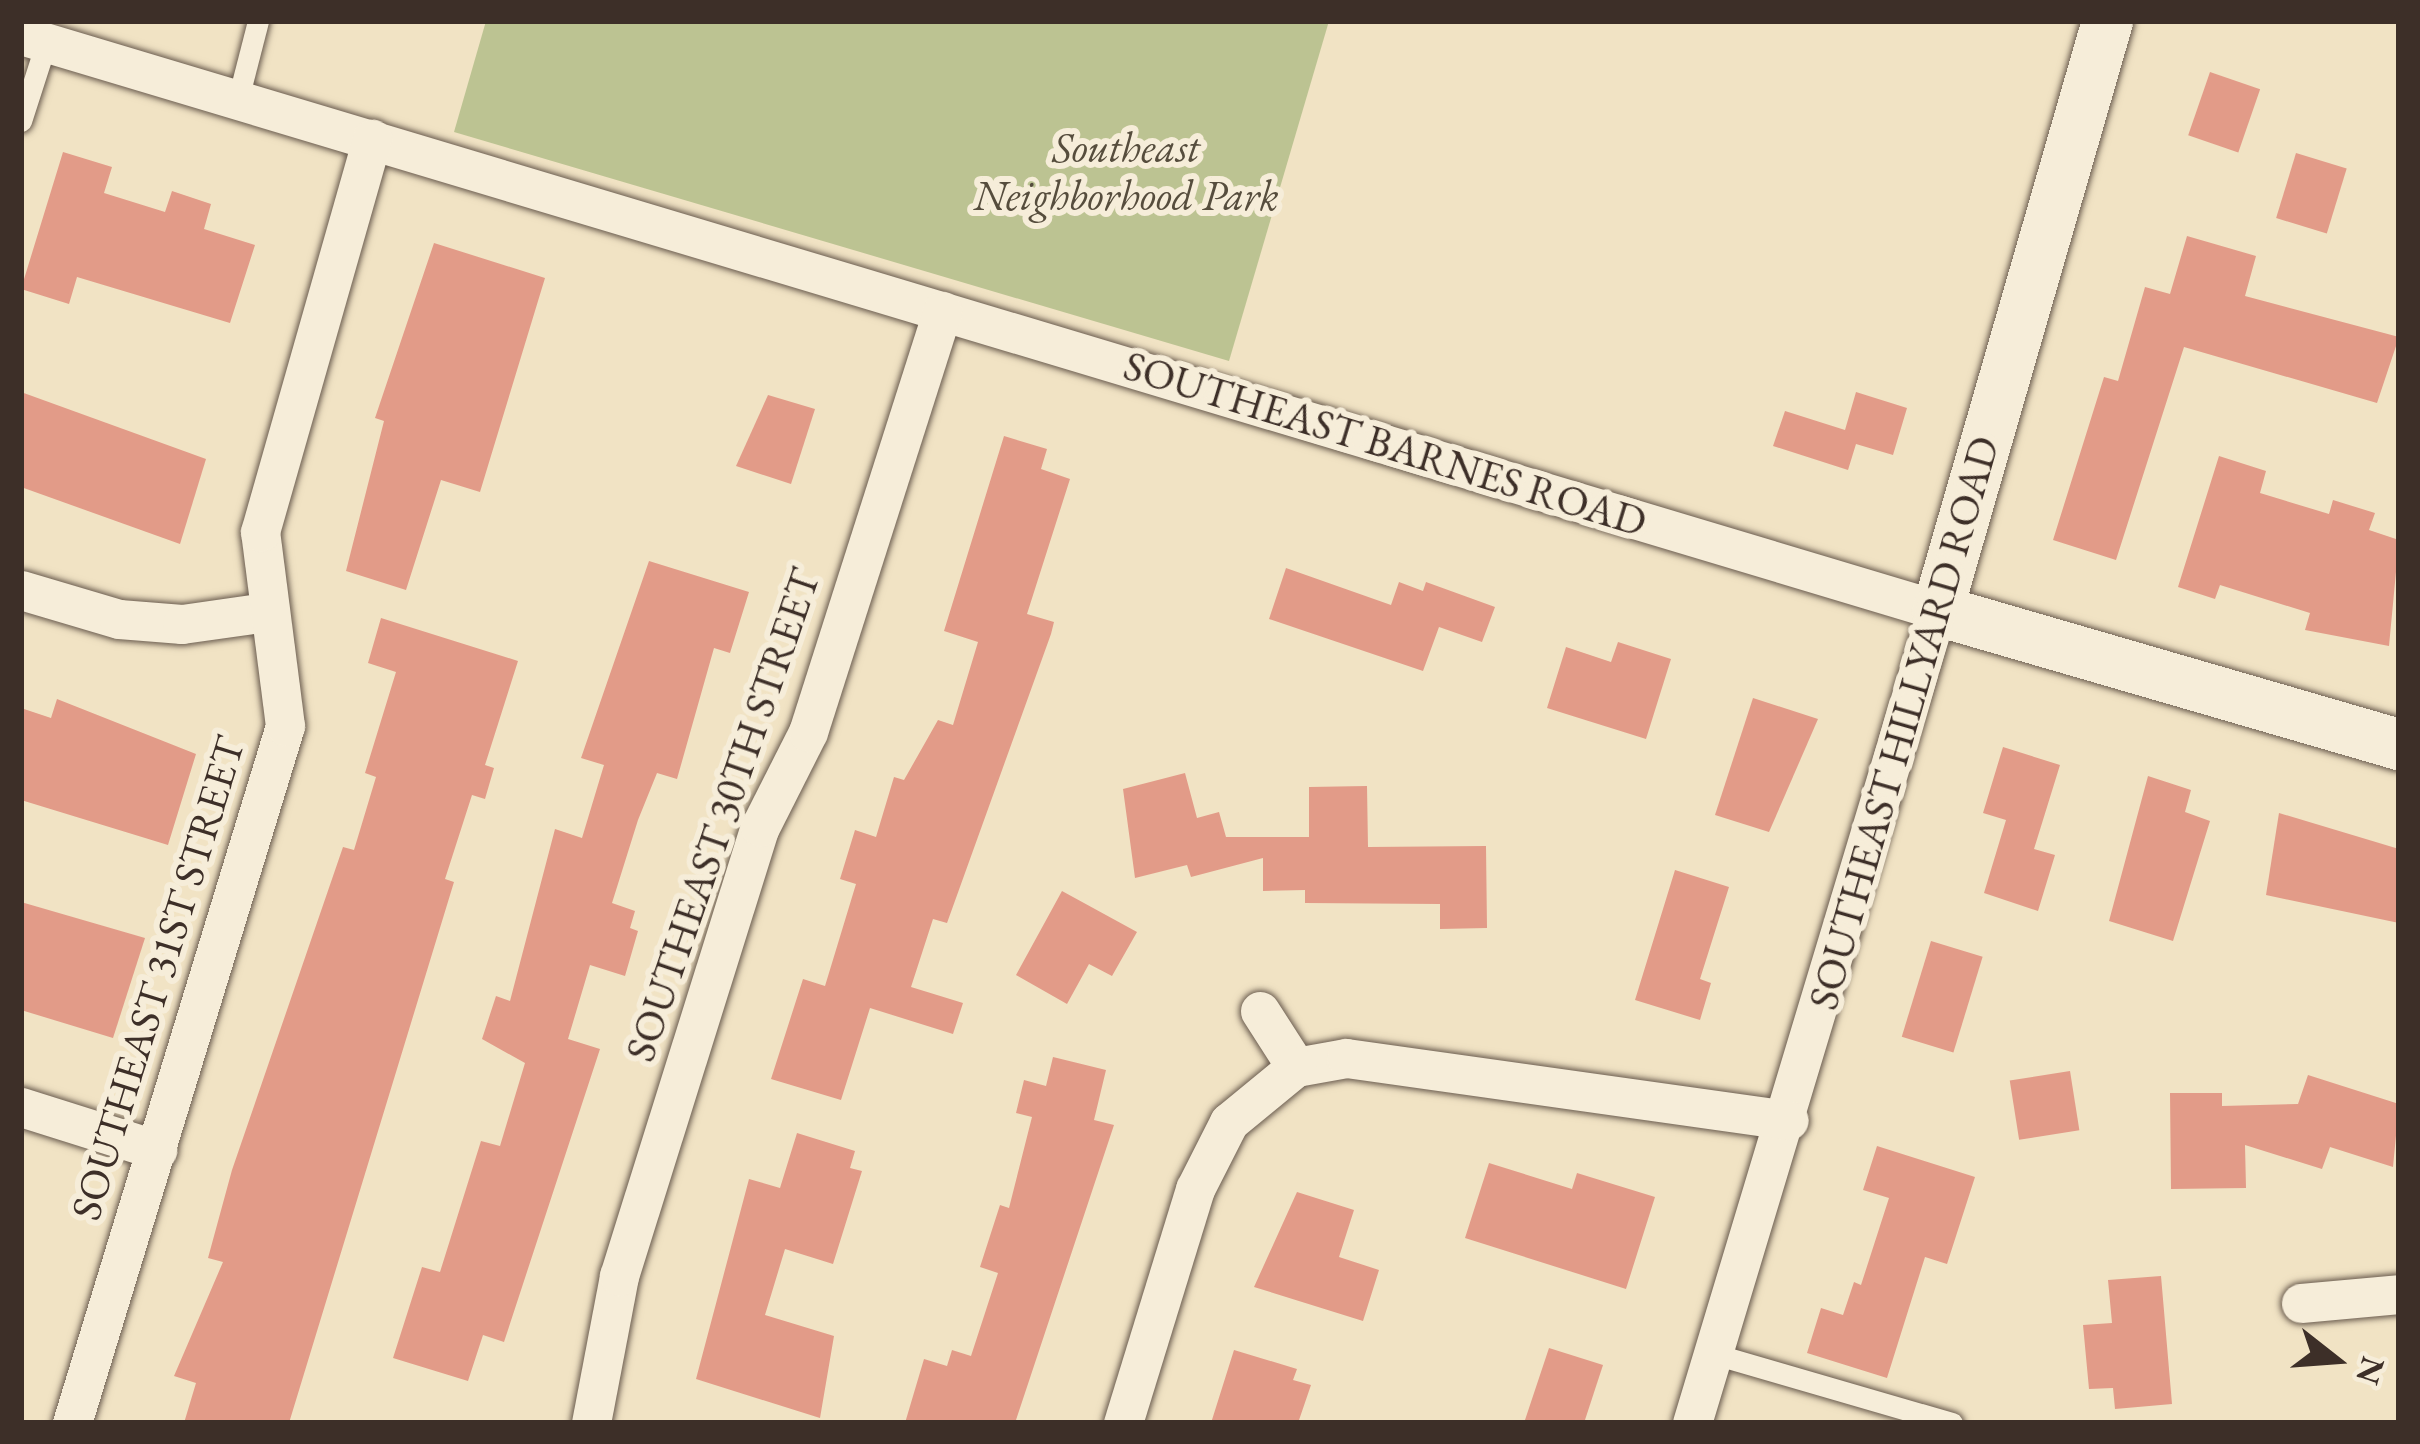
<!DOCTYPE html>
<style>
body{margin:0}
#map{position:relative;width:2420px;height:1444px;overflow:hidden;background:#f1e3c4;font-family:"EB Garamond",serif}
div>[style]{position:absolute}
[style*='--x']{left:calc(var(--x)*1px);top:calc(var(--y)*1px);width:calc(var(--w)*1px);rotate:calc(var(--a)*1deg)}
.green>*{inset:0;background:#bcc392}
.building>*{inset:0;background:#e29b88;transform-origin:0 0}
.roads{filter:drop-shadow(0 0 3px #6a5c4f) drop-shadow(0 0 3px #6a5c4f)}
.service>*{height:21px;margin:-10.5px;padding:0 10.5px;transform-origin:10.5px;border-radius:10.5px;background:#f6edd9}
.minor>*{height:39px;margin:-19.5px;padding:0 19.5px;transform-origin:19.5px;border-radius:19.5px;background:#f6edd9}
.tertiary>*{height:51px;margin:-25.5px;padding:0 25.5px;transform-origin:25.5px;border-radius:25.5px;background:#f6edd9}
span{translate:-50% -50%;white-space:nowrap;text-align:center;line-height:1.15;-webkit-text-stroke:12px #f6edd9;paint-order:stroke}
.park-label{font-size:42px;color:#564d3d;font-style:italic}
.street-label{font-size:42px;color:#3d2f28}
.frame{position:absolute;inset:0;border:24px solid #3d2f28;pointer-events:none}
.north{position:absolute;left:2276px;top:1300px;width:120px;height:120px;-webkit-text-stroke:9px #f6edd9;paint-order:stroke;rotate:107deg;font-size:33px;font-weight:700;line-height:48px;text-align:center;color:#3d2f28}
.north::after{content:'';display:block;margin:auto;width:42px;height:54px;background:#3d2f28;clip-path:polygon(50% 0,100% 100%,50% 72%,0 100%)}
</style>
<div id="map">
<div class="green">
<div style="clip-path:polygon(486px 21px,1329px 21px,1229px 361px,454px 132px)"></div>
</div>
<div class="building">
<div style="left:2210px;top:72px;width:53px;height:67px;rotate:19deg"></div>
<div style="clip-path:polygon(63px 152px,112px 167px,104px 193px,165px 212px,172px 191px,211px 204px,204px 229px,255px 245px,230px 323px,77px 277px,69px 304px,21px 289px)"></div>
<div style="left:2296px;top:153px;width:53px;height:68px;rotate:17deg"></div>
<div style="clip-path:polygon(2187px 236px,2256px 256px,2245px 296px,2399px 337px,2377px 403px,2184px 347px,2116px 560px,2053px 540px,2104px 377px,2118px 381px,2145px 287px,2170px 294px)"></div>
<div style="clip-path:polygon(434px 243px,545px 278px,480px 492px,441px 480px,406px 590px,346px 571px,384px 421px,375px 418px)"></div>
<div style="clip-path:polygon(21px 392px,206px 459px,180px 544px,21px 487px)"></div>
<div style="clip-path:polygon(1856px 392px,1907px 408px,1893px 455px,1856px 444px,1848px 470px,1773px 446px,1785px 411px,1845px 430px)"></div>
<div style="clip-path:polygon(768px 395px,815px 409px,791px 484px,736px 466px)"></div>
<div style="clip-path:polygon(1004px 436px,1047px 449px,1041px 469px,1070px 479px,1027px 614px,1054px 622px,1051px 634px,947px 923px,933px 919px,911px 987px,963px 1003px,953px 1034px,870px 1008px,841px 1100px,771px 1079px,803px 979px,825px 986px,856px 884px,840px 879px,855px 830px,876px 837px,894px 777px,904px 780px,938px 720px,953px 725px,978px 642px,944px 631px)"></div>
<div style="clip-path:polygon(2219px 456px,2266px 471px,2260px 493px,2329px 514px,2333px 500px,2375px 513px,2369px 530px,2399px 540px,2389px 646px,2305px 630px,2310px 613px,2220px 585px,2215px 599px,2178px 587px)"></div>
<div style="clip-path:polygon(649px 561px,749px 592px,730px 653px,714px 648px,677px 779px,657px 773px,638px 820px,612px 903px,635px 911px,630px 928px,638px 931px,625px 976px,590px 965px,568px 1039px,600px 1049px,504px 1342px,483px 1335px,468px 1381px,393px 1358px,422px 1267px,440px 1272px,481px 1141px,500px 1146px,525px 1063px,482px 1039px,496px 996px,510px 1001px,555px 829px,582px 838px,604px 765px,581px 758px)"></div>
<div style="clip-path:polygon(1286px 568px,1391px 605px,1399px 582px,1423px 591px,1426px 582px,1495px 607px,1482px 642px,1439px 627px,1423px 671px,1269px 619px)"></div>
<div style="clip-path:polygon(381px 618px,518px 661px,485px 765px,494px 768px,485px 799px,472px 795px,445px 879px,454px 882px,289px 1423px,184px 1423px,196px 1383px,174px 1376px,223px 1262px,208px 1258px,232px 1170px,343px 847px,354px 850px,376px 777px,365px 773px,396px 672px,368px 663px)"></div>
<div style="clip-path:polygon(1618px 642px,1671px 659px,1646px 739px,1547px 708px,1566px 647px,1611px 662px)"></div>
<div style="clip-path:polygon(1753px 698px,1818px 719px,1769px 832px,1715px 815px)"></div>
<div style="clip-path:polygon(57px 699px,196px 754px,168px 845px,21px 800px,21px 708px,51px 718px)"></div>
<div style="clip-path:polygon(2003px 747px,2060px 765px,2034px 849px,2055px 855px,2038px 911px,1984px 893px,2006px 820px,1983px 813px)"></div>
<div style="clip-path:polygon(1185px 773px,1197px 818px,1219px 812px,1226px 837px,1309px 837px,1309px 787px,1367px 786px,1368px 847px,1486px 846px,1487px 928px,1440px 929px,1440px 904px,1305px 903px,1305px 890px,1263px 891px,1263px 858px,1191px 877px,1187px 865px,1135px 878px,1123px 789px)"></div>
<div style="clip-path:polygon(2148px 776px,2191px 790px,2185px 812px,2210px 821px,2173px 941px,2109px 921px)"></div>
<div style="clip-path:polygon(2279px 813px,2399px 849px,2399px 923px,2266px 895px)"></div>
<div style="clip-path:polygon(1675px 870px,1729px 887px,1700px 979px,1711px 983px,1700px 1020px,1635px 1000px)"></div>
<div style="clip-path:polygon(1062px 891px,1137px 932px,1112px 976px,1089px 964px,1067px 1004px,1016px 975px)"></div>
<div style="clip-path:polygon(21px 902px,145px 938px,113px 1038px,21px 1010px)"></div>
<div style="left:1931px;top:941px;width:54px;height:100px;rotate:17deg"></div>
<div style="clip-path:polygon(1053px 1057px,1106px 1070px,1094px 1120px,1114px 1125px,1015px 1423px,905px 1423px,924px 1359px,947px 1366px,952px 1350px,971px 1356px,998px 1273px,980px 1267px,1000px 1205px,1009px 1208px,1032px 1117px,1016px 1113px,1024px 1080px,1046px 1086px)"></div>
<div style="left:2070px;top:1071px;width:60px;height:61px;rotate:81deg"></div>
<div style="clip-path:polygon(2308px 1075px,2399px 1104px,2393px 1167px,2330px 1147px,2322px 1169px,2245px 1145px,2246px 1188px,2171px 1189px,2170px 1093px,2222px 1093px,2222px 1106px,2298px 1104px)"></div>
<div style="clip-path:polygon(797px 1133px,855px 1151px,850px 1168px,862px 1171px,833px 1264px,785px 1249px,765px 1315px,834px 1336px,820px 1418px,696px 1379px,749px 1179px,780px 1188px)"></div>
<div style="clip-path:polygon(1877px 1146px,1975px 1177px,1947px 1264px,1925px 1257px,1887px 1378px,1807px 1353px,1821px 1308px,1843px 1315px,1854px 1282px,1861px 1285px,1889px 1198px,1863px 1190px)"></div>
<div style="clip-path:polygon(1489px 1163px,1572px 1189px,1577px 1173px,1655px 1197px,1626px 1289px,1465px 1238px)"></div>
<div style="clip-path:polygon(1297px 1192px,1354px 1210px,1339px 1257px,1379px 1270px,1363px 1321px,1254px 1287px)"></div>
<div style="clip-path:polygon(2161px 1276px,2172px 1404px,2115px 1409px,2113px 1388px,2089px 1389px,2083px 1325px,2112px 1323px,2108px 1280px)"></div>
<div style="clip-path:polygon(1549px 1348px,1603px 1365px,1584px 1423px,1524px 1423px)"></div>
<div style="clip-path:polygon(1234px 1350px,1297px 1369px,1293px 1380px,1311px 1385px,1298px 1423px,1211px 1423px)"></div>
</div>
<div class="roads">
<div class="service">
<div style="--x:238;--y:99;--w:81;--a:-75.6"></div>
<div style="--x:21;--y:121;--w:82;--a:-72.2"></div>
<div style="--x:1714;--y:1354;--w:248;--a:16.2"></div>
</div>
<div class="minor">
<div style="--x:21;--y:35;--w:2000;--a:16.7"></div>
<div style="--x:1937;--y:610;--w:849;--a:106.77"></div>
<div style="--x:21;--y:590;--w:102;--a:16.5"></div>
<div style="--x:119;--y:619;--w:63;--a:4.5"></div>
<div style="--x:182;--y:624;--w:85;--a:-8.1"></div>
<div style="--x:1260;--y:1011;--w:67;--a:57.3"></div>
<div style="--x:1296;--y:1067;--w:51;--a:-10.2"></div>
<div style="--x:1346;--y:1058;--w:447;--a:8"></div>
<div style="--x:21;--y:1107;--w:143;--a:17.5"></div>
<div style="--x:2301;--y:1303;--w:98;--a:-5.2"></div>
<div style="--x:72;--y:1423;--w:729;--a:-73.01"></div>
<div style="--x:285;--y:726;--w:196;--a:-97.3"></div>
<div style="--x:260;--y:532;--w:409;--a:-74.1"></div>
<div style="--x:591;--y:1423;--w:150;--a:-79.2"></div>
<div style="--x:619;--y:1276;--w:471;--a:-72.6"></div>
<div style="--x:760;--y:827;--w:106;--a:-63.2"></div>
<div style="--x:808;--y:732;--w:442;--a:-72.3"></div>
<div style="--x:1123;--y:1423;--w:245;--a:-72.9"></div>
<div style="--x:1195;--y:1189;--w:75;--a:-63.1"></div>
<div style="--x:1229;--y:1122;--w:87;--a:-39.4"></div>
</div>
<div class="tertiary">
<div style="--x:2107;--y:21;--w:613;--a:106.1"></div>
<div style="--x:1937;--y:610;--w:481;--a:16.2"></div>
</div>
</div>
<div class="park-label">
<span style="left:1126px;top:172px">Southeast<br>Neighborhood Park</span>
</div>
<div class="street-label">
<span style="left:1385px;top:444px;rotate:17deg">SOUTHEAST BARNES ROAD</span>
<span style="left:1904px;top:723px;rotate:-74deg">SOUTHEAST HILLYARD ROAD</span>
<span style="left:723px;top:815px;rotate:-71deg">SOUTHEAST 30TH STREET</span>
<span style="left:158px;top:978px;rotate:-73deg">SOUTHEAST 31ST STREET</span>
</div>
<div class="frame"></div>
<div class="north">N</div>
</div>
